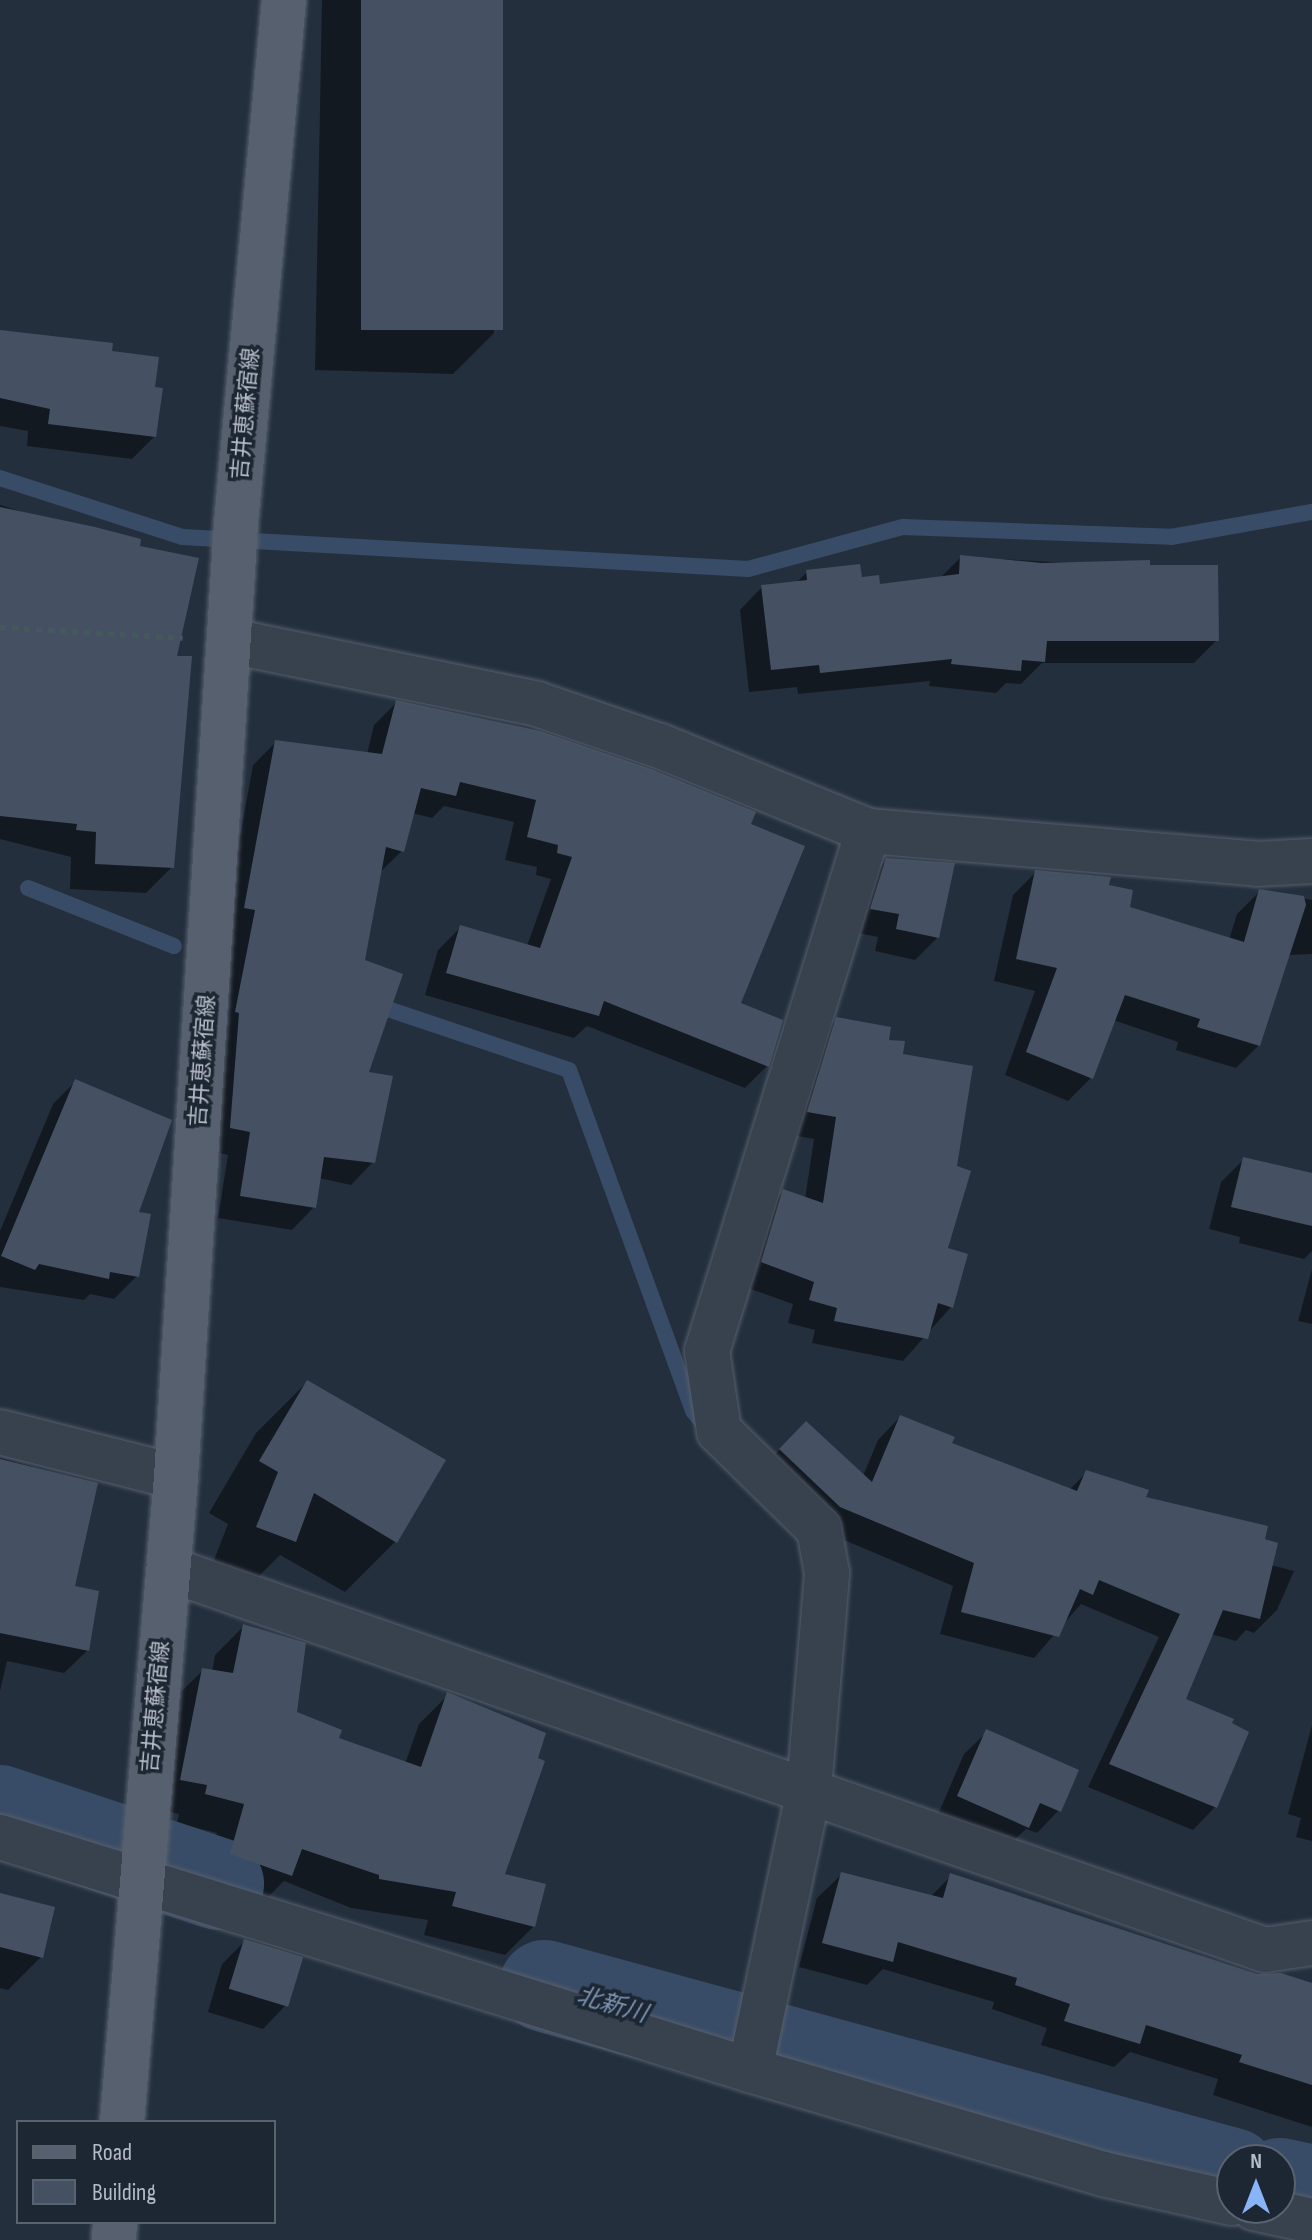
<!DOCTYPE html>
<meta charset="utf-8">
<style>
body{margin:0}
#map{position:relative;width:1312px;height:2240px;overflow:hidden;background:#242f3e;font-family:"Sofia Sans Condensed","Noto Sans JP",sans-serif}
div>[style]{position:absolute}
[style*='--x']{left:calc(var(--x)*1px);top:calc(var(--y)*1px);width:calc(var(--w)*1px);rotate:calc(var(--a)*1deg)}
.shadow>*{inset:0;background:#0007}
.stream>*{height:16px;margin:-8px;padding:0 8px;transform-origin:8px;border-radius:8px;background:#394c67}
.river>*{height:92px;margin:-46px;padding:0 46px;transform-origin:46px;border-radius:46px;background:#394c67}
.building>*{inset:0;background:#455162;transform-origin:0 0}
.path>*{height:5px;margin-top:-2.5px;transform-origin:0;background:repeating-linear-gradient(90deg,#44595c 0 6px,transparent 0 12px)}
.roads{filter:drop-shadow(0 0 2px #565f6c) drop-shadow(0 0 2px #565f6c)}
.minor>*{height:44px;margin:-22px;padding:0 22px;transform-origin:22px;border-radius:22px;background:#38414e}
.major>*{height:44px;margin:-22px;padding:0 22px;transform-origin:22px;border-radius:22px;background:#56606e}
span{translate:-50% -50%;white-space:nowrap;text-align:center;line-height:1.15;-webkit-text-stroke:7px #1d2633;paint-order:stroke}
.street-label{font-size:22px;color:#b4bcc9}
.water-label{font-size:24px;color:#7c92b1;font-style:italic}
.legend{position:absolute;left:16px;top:2120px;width:260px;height:104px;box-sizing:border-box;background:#1d2633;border:2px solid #59626f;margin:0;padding:10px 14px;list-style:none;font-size:24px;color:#b4bcc9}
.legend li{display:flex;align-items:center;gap:16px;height:40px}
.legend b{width:40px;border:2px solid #59626f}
.north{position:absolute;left:1216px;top:2144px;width:80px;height:80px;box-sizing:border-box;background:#1d2633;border:2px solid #59626f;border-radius:50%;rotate:0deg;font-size:22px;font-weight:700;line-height:32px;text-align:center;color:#b4bcc9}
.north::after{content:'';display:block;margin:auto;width:28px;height:36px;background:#8ab4f8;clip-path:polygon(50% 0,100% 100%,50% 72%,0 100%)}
</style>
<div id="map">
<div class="shadow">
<div style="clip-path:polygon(322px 0,501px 0,494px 333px,453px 374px,315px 370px)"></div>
<div style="clip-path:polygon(0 332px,110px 352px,153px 389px,155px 436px,132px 459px,27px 446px,28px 431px,0 426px)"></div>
<div style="clip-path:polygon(0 505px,138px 548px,175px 658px,172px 867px,146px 893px,70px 889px,71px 857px,0 839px)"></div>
<div style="clip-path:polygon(961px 557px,1148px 567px,1217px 640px,1194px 663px,1042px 663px,1021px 684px,1006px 683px,996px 693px,929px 686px,930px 681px,798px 694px,797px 687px,749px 692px,740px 610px,762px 587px,795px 584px,807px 572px,878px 586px,940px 578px)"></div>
<div style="clip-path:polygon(396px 703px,749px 825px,738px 1004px,767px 1066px,745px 1088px,587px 1026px,574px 1038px,425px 995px,438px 950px,461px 927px,527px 946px,551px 879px,536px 875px,537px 867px,505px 860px,514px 822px,444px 806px,432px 818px,412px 813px,402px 851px,379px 873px,363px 961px,373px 1162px,351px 1185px,319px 1178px,314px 1207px,292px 1230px,218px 1218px,228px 1155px,208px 1150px,213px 1034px,234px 932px,223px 930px,253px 765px,276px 742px,367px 754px,374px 725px)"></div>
<div style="clip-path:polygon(887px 860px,938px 937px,915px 960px,875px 951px,878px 937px,849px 931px,864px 883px)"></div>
<div style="clip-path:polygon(1036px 872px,1107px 887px,1127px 908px,1229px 940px,1237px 914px,1260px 891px,1312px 900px,1312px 954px,1289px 955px,1259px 1045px,1236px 1068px,1176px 1050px,1178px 1042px,1113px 1020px,1091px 1078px,1068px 1101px,1005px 1075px,1035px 991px,994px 981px,1013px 895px)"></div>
<div style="clip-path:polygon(837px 1019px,887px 1041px,901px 1056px,954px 1168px,946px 1250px,951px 1307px,903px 1361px,812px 1343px,815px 1330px,788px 1323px,793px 1304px,739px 1285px,761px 1214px,784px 1191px,805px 1199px,814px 1139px,786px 1134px,814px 1042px)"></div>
<div style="clip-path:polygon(76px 1081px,136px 1213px,137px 1276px,114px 1299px,90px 1294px,84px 1300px,0 1287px,0 1231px,53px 1104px)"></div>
<div style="clip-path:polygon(1244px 1159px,1312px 1175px,1312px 1251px,1304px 1259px,1239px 1243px,1240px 1237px,1209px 1229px,1221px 1182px)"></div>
<div style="clip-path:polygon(1312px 1269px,1312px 1324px,1298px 1321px)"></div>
<div style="clip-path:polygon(307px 1382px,396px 1541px,345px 1592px,280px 1555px,243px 1592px,207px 1578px,228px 1524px,209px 1513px,256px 1433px)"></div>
<div style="clip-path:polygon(900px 1417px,949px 1444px,1069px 1490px,1087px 1472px,1143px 1499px,1262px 1541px,1271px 1565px,1294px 1571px,1277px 1610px,1254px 1633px,1246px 1630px,1236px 1641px,1211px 1634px,1184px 1700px,1215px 1807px,1193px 1830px,1088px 1787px,1159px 1637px,1081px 1604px,1034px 1658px,940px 1634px,953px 1586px,818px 1529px,758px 1473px,783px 1446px,863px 1476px,878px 1440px)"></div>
<div style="clip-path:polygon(0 1458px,96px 1484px,73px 1587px,87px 1651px,64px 1673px,7px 1661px,0 1691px)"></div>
<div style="clip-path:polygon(244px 1626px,295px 1713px,336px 1740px,405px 1764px,419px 1724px,448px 1695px,503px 1875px,534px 1926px,505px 1955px,424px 1935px,428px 1920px,351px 1908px,284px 1881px,261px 1904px,202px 1882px,217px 1833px,177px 1823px,179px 1814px,152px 1808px,174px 1699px,203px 1670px,212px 1672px,215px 1655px)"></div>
<div style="clip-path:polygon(1312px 1725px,1312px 1841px,1296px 1837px,1301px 1818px,1288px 1814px)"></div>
<div style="clip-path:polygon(987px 1732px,1059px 1810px,1037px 1833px,1026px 1829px,1005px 1849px,936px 1819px,964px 1754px)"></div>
<div style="clip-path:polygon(842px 1874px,930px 1897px,951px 1876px,1256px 1976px,1312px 1985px,1312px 2127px,1213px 2095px,1218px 2079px,1130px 2052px,1114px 2067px,1041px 2045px,1047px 2028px,992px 2009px,994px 2002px,883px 1969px,867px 1985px,799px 1967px,817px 1898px)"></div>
<div style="clip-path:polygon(0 1909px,41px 1957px,8px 1990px,0 1988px)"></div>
<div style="clip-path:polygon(245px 1941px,285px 2006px,263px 2029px,208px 2012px,222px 1964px)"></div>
</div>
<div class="stream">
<div style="--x:0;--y:478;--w:192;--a:17.9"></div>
<div style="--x:183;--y:537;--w:566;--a:3.24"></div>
<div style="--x:748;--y:569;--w:161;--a:-15.2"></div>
<div style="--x:903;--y:527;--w:268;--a:2.1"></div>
<div style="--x:1171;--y:537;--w:143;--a:-10.1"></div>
<div style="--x:28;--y:888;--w:157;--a:21.7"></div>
<div style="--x:370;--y:1003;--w:210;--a:18.6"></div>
<div style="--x:569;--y:1070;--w:363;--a:70"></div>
<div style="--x:693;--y:1411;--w:21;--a:51"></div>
</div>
<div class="river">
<div style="--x:0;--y:1811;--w:230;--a:18.5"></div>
<div style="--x:545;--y:1986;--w:712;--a:15.3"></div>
<div style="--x:1280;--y:2184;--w:33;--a:12"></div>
</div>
<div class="building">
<div style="left:361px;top:0;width:142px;height:330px"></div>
<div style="clip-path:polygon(0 330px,113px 343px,112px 351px,159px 357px,155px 387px,163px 388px,156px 437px,48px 424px,50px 409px,0 398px)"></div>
<div style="clip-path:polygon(0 507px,95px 527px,141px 539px,140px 546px,199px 558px,177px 656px,192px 656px,174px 868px,95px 864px,96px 832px,76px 830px,77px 824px,0 816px)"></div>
<div style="clip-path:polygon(960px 555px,1042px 563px,1150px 560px,1150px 565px,1218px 565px,1219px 641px,1047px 641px,1045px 662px,1022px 660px,1021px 671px,951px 664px,952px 659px,820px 673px,819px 665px,771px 670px,761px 585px,807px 580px,806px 570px,860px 564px,862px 577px,879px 575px,880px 584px,959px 574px)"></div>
<div style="clip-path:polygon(396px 700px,540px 731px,651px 769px,756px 812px,751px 824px,805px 846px,741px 1003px,783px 1020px,769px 1067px,604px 1001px,599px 1016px,446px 973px,460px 925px,540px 948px,572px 857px,557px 853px,558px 845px,527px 837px,536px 800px,460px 782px,456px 796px,421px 788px,404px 852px,386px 847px,365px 960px,403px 974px,369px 1072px,393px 1076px,375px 1163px,324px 1157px,316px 1208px,240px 1196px,250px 1132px,230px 1128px,239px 1013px,235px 1012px,255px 910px,244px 908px,275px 740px,382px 754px)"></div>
<div style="clip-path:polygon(886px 858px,955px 863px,939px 938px,896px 929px,899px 914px,870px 909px)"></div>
<div style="clip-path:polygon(1035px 870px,1111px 877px,1109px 885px,1133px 890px,1130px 907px,1244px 942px,1259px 889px,1304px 896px,1306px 905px,1260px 1046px,1197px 1027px,1200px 1019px,1125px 995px,1093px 1079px,1026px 1052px,1057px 968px,1016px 959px)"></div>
<div style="clip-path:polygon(836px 1017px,891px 1027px,889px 1040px,905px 1041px,903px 1054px,973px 1066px,957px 1166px,971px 1171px,948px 1248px,968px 1254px,953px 1308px,938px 1303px,928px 1339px,834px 1321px,837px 1308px,809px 1300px,814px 1282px,761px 1262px,783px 1189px,823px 1203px,836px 1117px,807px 1112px)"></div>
<div style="clip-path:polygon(75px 1079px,172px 1120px,139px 1212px,151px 1214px,139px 1277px,110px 1272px,109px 1279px,39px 1264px,35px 1270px,1px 1256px)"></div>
<div style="clip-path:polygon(1243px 1157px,1312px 1173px,1312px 1226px,1231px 1207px)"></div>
<div style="clip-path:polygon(307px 1380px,446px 1460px,397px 1543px,314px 1493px,296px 1542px,256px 1527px,278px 1472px,259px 1461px)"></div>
<div style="clip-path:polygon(900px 1415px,955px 1437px,952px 1443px,1077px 1491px,1086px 1470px,1149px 1490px,1146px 1497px,1268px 1526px,1265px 1539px,1278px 1543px,1260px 1619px,1223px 1610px,1186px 1699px,1234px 1719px,1232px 1723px,1249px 1732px,1217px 1808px,1109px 1764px,1180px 1614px,1099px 1580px,1093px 1595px,1080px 1589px,1059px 1637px,961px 1612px,974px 1563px,840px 1507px,779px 1449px,806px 1421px,872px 1482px)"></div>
<div style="clip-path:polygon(0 1459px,98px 1483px,75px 1586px,99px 1591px,89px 1651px,0 1633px)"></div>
<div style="clip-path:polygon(243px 1624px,306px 1643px,297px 1712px,342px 1730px,339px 1738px,421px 1767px,447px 1692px,546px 1733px,538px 1758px,545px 1761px,505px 1874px,546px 1884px,535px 1927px,452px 1906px,456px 1892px,379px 1879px,379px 1875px,302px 1849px,292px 1876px,230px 1854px,244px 1804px,205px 1794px,207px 1785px,180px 1780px,202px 1668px,233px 1673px)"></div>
<div style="clip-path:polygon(986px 1729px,1079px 1770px,1061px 1812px,1040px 1803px,1029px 1828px,957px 1796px)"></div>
<div style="clip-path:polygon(841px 1872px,943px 1898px,950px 1873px,1257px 1974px,1281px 1973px,1312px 1983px,1312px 2085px,1239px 2062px,1242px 2055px,1146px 2025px,1140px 2044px,1064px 2021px,1070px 2004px,1015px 1985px,1017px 1978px,898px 1942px,893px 1962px,822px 1943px)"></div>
<div style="clip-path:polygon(0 1893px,55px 1907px,43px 1958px,0 1947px)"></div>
<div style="left:244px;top:1939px;width:62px;height:52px;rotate:17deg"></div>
</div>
<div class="path">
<div style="--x:0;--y:627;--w:183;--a:3.4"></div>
</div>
<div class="roads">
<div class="minor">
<div style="--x:231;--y:641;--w:312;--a:11.6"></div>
<div style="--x:537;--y:704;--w:130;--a:18.9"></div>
<div style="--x:660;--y:746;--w:225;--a:22.2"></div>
<div style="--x:868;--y:831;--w:390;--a:4.8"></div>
<div style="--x:1257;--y:864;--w:55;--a:-3.1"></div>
<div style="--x:0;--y:1432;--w:182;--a:14.3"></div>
<div style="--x:168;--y:1569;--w:1161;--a:19.15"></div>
<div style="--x:1265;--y:1950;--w:48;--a:-8.5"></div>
<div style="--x:0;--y:1837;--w:785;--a:17.26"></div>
<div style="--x:750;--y:2070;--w:368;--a:16.4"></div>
<div style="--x:1103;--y:2174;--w:132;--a:12.7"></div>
<div style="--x:750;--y:2070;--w:287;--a:-78.1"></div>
<div style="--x:809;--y:1789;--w:217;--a:-85.2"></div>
<div style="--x:827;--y:1573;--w:45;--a:-100.3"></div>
<div style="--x:819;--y:1529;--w:140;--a:-135.6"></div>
<div style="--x:719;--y:1431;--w:81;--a:-98.5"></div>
<div style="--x:707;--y:1351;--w:544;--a:-72.8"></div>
<div style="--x:1254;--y:2208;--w:59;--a:12.6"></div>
</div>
<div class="major">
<div style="--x:122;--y:2122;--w:647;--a:-85.21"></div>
<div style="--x:176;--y:1477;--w:956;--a:-86.4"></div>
<div style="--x:236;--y:523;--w:525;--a:-84.76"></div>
<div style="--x:114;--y:2240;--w:18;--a:-87"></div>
</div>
</div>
<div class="street-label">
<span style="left:246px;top:414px;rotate:-85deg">吉井恵蘇宿線</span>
<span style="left:203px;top:1061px;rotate:-86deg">吉井恵蘇宿線</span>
<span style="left:156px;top:1707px;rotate:-85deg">吉井恵蘇宿線</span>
</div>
<div class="water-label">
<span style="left:612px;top:2005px;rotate:16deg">北新川</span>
</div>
<ul class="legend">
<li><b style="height:10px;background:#56606e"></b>Road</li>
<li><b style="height:22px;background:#455162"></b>Building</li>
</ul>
<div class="north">N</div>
</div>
